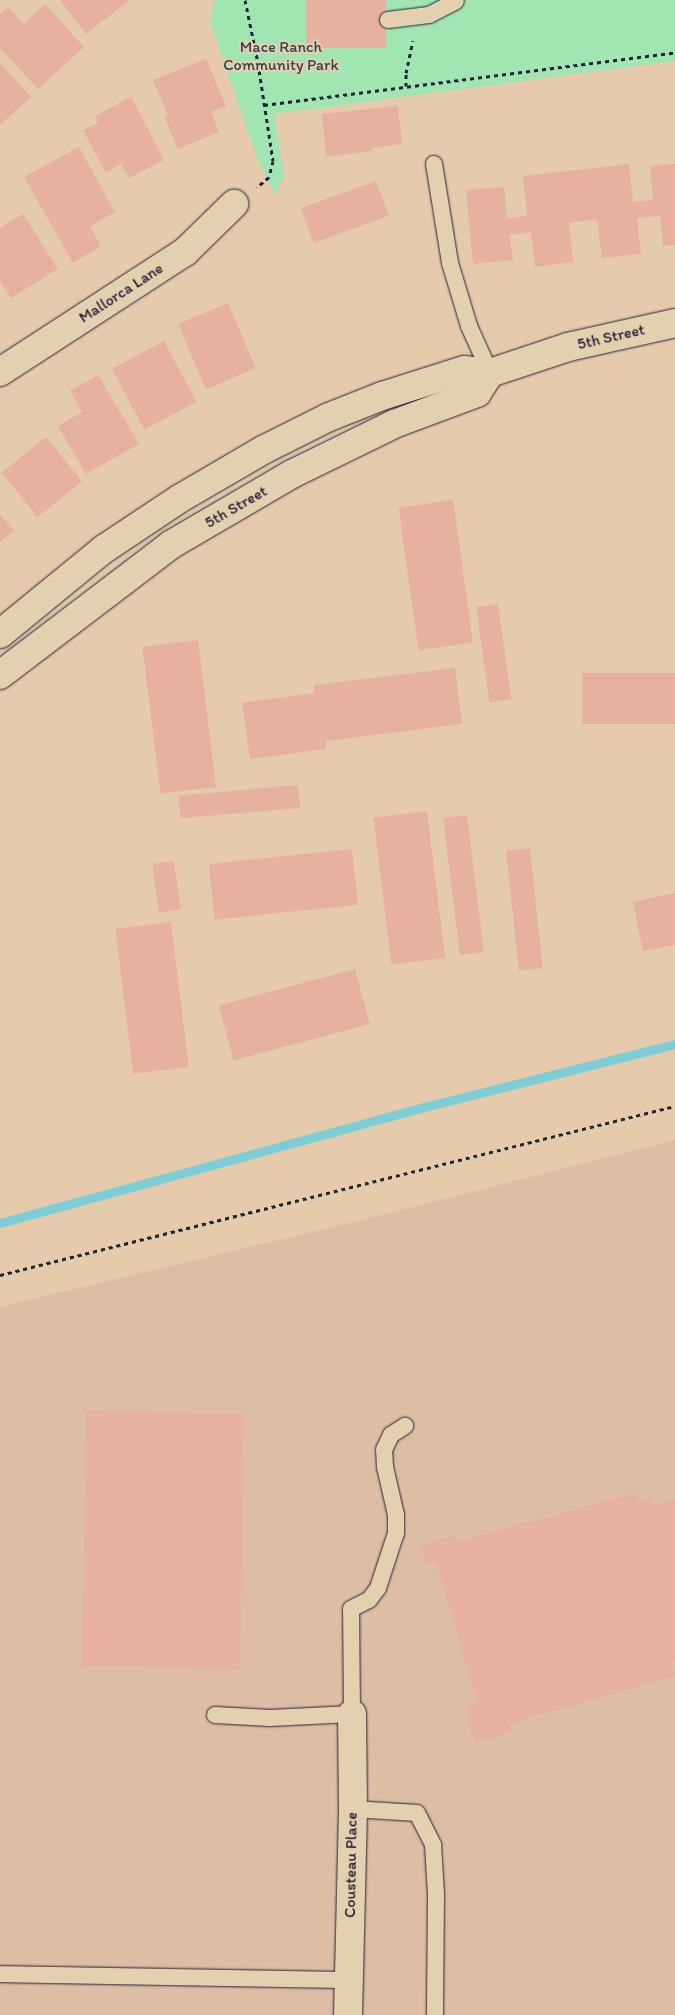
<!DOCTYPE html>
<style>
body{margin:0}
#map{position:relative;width:675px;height:2015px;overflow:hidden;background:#e5cbac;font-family:Itim,sans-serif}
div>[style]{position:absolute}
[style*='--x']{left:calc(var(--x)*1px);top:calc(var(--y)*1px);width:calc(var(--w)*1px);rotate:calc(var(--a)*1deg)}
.built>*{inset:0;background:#ddbda4}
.green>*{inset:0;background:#a1e6b2}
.stream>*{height:9px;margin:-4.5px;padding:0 4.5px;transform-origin:4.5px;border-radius:4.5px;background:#7ccdd5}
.building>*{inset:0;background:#e6b19f;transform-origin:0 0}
.path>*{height:3px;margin-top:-1.5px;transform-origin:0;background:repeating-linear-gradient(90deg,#22223b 0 4px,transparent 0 8px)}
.roads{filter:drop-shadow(0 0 1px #22223b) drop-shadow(0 0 1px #22223b)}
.lane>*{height:16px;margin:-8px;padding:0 8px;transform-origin:8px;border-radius:8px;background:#e3d0ae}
.street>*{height:28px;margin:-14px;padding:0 14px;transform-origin:14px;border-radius:14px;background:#e3d0ae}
.secondary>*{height:28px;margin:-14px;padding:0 14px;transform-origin:14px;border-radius:14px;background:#e3d0ae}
span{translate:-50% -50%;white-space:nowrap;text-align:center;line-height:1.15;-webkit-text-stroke:4px #e3d0ae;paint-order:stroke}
.park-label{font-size:16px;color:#353f4d}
.street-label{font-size:16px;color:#22223b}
</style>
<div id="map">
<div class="built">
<div style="clip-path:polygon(675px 1140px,675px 2015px,0 2015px,0 1307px,358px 1221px)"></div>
</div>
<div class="green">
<div style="clip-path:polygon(215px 0,675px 0,675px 61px,274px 114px,284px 177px,275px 195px,258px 160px,210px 22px)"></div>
</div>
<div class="stream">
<div style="--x:0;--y:1223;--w:440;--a:-15.3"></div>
<div style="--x:424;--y:1107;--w:259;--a:-14.1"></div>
</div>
<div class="building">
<div style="clip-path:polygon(60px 0,130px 0,86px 34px)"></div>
<div style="left:306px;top:0;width:80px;height:48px"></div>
<div style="clip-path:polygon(45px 4px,84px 47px,38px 89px,0 48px,0 14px,8px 7px,24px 24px)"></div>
<div style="clip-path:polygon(206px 59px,226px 106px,211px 112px,219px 132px,178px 149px,164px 116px,168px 115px,153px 80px)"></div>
<div style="clip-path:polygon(0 63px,31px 97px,0 125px)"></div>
<div style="clip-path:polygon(131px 97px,164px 160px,129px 178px,121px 164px,106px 173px,83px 130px,98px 123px,95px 116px)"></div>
<div style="clip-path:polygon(398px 106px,402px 144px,372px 148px,372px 151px,326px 157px,322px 114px)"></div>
<div style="clip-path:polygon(79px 147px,115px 212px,90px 226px,101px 246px,73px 263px,24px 177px)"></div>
<div style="clip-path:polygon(629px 164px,633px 202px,653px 200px,650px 166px,675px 164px,675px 245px,663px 246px,660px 216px,637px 218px,641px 254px,602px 258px,597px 219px,569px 223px,573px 262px,535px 267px,531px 232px,510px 235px,513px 260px,473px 264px,466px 190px,504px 187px,507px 218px,527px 216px,523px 176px)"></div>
<div style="left:376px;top:181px;width:37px;height:80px;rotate:70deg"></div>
<div style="clip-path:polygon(23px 214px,58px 269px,11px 298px,0 281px,0 228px)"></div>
<div style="left:228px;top:303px;width:71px;height:54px;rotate:67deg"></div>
<div style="left:164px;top:341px;width:69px;height:59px;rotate:62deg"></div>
<div style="clip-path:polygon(98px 375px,139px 444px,86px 474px,58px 426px,82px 412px,70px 391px)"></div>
<div style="left:46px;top:437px;width:57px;height:57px;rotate:51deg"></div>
<div style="left:453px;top:500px;width:144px;height:55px;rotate:82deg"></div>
<div style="clip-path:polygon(0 514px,14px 531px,0 542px)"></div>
<div style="left:498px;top:604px;width:96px;height:22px;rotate:82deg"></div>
<div style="left:198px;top:640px;width:148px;height:56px;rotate:83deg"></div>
<div style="clip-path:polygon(455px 668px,462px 724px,326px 741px,326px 749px,250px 759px,242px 703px,314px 693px,314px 685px)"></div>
<div style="left:675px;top:673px;width:51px;height:93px;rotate:90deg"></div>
<div style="left:298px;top:785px;width:23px;height:120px;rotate:85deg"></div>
<div style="left:427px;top:811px;width:148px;height:54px;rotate:83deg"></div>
<div style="left:467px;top:815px;width:138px;height:24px;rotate:83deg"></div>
<div style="left:530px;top:848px;width:121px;height:24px;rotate:84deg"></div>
<div style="left:352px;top:849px;width:56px;height:144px;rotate:84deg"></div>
<div style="left:174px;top:861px;width:49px;height:22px;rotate:82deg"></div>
<div style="clip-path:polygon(675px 893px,675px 945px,643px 951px,633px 902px)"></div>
<div style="left:171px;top:922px;width:146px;height:56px;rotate:83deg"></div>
<div style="left:355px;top:969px;width:57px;height:141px;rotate:75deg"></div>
<div style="left:86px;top:1411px;width:158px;height:255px;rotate:1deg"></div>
<div style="clip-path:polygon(635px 1493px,637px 1501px,650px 1498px,653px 1507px,675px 1500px,675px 1662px,671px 1663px,675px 1676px,509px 1724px,512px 1732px,475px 1743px,465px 1707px,478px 1703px,436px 1562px,427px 1564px,421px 1546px,456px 1535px,457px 1542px)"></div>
</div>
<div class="path">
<div style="--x:245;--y:0;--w:64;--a:78.3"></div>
<div style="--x:258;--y:63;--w:99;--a:81.3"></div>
<div style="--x:273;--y:161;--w:16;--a:104"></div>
<div style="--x:269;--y:177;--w:16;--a:140"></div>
<div style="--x:406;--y:86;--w:13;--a:-90"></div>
<div style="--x:406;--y:73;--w:33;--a:-78"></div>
<div style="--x:264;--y:105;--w:414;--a:-7.3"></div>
<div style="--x:0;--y:1275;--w:696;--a:-14.06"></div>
</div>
<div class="roads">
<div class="lane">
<div style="--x:388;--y:20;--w:41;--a:-7"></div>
<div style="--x:429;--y:15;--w:30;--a:-27"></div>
<div style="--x:434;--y:164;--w:100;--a:80.8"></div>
<div style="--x:450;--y:263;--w:66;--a:73.2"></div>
<div style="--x:469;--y:326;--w:51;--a:65.9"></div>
<div style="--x:215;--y:1715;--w:55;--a:3.1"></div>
<div style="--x:270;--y:1718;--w:82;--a:-2.8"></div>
<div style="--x:352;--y:1714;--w:105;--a:-90.5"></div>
<div style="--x:351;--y:1609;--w:20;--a:-27"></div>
<div style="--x:369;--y:1600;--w:15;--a:-53"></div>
<div style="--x:378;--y:1588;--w:58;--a:-71.9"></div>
<div style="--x:396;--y:1533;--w:18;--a:-90"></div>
<div style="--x:396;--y:1515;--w:49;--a:-102.9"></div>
<div style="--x:385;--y:1467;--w:17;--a:-93"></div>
<div style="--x:384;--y:1450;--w:17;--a:-65"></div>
<div style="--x:391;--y:1435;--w:17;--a:-33"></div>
<div style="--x:353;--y:1809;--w:64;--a:3.6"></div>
<div style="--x:417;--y:1813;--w:36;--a:63"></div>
<div style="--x:433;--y:1845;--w:49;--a:86.5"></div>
<div style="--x:436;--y:1894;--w:121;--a:90.5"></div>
<div style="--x:0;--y:1974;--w:349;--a:1"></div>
</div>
<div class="street">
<div style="--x:0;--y:372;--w:221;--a:-33"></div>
<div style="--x:185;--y:252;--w:69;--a:-44.4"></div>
<div style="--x:348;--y:2015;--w:206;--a:-88.6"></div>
<div style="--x:353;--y:1809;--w:95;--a:-90.6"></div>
</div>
<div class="secondary">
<div style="--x:0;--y:634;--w:134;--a:-39.3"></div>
<div style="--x:104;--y:549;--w:90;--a:-33.7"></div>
<div style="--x:179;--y:499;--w:99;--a:-30.2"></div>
<div style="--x:265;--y:449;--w:72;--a:-26.6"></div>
<div style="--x:329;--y:417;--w:57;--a:-21.6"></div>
<div style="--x:382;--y:396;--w:86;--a:-17.6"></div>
<div style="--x:464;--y:370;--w:26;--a:7"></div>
<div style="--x:490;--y:373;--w:82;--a:-18.4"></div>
<div style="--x:568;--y:347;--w:110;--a:-12.6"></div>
<div style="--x:0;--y:675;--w:216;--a:-37.3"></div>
<div style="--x:172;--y:544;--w:139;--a:-30.3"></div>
<div style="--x:292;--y:474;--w:114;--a:-26.1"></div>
<div style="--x:394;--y:424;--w:89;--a:-20.5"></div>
<div style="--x:477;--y:393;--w:24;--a:-57"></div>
</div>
</div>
<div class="park-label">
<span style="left:281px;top:56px">Mace Ranch<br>Community Park</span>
</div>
<div class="street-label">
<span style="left:121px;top:293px;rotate:-33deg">Mallorca Lane</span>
<span style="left:611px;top:337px;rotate:-13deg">5th Street</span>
<span style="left:236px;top:507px;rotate:-30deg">5th Street</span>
<span style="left:351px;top:1865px;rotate:-89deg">Cousteau Place</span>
</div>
</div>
